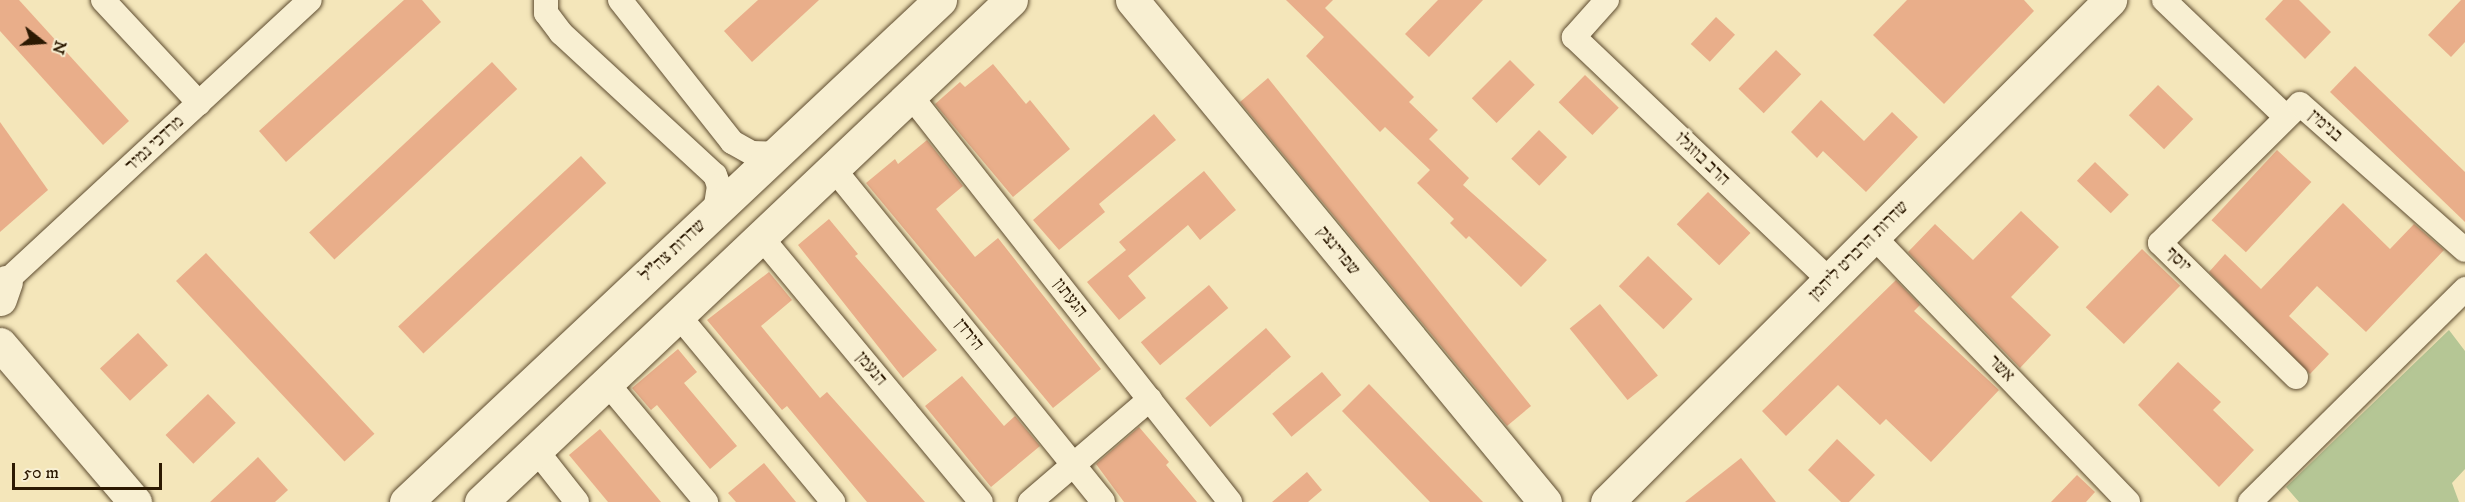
<!DOCTYPE html>
<meta charset="utf-8">
<style>
body{margin:0}
#map{position:relative;width:2465px;height:502px;overflow:hidden;background:#f4e6ba;font-family:"IM FELL DW Pica","Frank Ruhl Libre",serif}
div>[style]{position:absolute}
[style*='--x']{left:calc(var(--x)*1px);top:calc(var(--y)*1px);width:calc(var(--w)*1px);rotate:calc(var(--a)*1deg)}
.green>*{inset:0;background:#b5c695}
.building>*{inset:0;background:#e9ae8a;transform-origin:0 0}
.roads{filter:drop-shadow(0 0 2px #5e4c30) drop-shadow(0 0 2px #5e4c30)}
.street>*{height:24px;margin:-12px;padding:0 12px;transform-origin:12px;border-radius:12px;background:#f8efd2}
.secondary>*{height:33px;margin:-16.5px;padding:0 16.5px;transform-origin:16.5px;border-radius:16.5px;background:#f8efd2}
span{translate:-50% -50%;white-space:nowrap;text-align:center;line-height:1.15;-webkit-text-stroke:6px #f8efd2;paint-order:stroke}
.street-label{font-size:18px;color:#2c1902}
.north{position:absolute;left:12px;top:12px;width:60px;height:60px;-webkit-text-stroke:4px #f8efd2;paint-order:stroke;rotate:107deg;font-size:16px;font-weight:700;line-height:24px;text-align:center;color:#2c1902}
.north::after{content:'';display:block;margin:auto;width:21px;height:27px;background:#2c1902;clip-path:polygon(50% 0,100% 100%,50% 72%,0 100%)}
.scale{position:absolute;left:12px;top:463px;width:150px;height:27px;box-sizing:border-box;border:3px solid #2c1902;border-top:0;padding-left:8px;font-size:18px;line-height:21px;white-space:nowrap;color:#2c1902;-webkit-text-stroke:4px #f8efd2;paint-order:stroke}
</style>
<div id="map">
<div class="green">
<div style="clip-path:polygon(2449px 330px,2465px 351px,2465px 469px,2452px 483px,2459px 502px,2299px 502px,2286px 487px)"></div>
</div>
<div class="building">
<div style="clip-path:polygon(0 0,19px 0,129px 121px,103px 145px,0 31px)"></div>
<div style="clip-path:polygon(404px 0,422px 0,441px 22px,286px 162px,259px 131px)"></div>
<div style="clip-path:polygon(758px 0,819px 0,752px 62px,724px 31px)"></div>
<div style="clip-path:polygon(1286px 0,1333px 0,1325px 8px,1414px 97px,1409px 102px,1438px 130px,1429px 139px,1469px 178px,1463px 185px,1547px 260px,1521px 287px,1469px 236px,1466px 239px,1450px 223px,1454px 219px,1417px 183px,1430px 170px,1385px 127px,1380px 132px,1306px 56px,1324px 37px)"></div>
<div style="clip-path:polygon(1438px 0,1483px 0,1429px 57px,1405px 34px)"></div>
<div style="clip-path:polygon(1907px 0,2024px 0,2034px 11px,1944px 104px,1873px 35px)"></div>
<div style="clip-path:polygon(2283px 0,2299px 0,2331px 32px,2305px 59px,2265px 19px)"></div>
<div style="clip-path:polygon(2461px 0,2465px 0,2465px 42px,2451px 57px,2428px 35px)"></div>
<div style="left:1716px;top:17px;width:26px;height:37px;rotate:43deg"></div>
<div style="left:1776px;top:50px;width:35px;height:54px;rotate:44deg"></div>
<div style="left:1510px;top:60px;width:35px;height:54px;rotate:45deg"></div>
<div style="left:492px;top:62px;width:37px;height:250px;rotate:47deg"></div>
<div style="clip-path:polygon(993px 64px,1026px 104px,1030px 100px,1070px 149px,1013px 197px,935px 104px,960px 82px,965px 87px)"></div>
<div style="clip-path:polygon(2355px 66px,2465px 172px,2465px 222px,2330px 92px)"></div>
<div style="left:1585px;top:75px;width:47px;height:38px;rotate:44deg"></div>
<div style="clip-path:polygon(1268px 78px,1531px 406px,1507px 426px,1240px 102px)"></div>
<div style="left:2158px;top:85px;width:49px;height:42px;rotate:44deg"></div>
<div style="clip-path:polygon(1821px 100px,1864px 141px,1892px 112px,1918px 137px,1866px 192px,1823px 151px,1817px 158px,1791px 132px)"></div>
<div style="clip-path:polygon(1154px 114px,1176px 140px,1099px 204px,1105px 212px,1059px 250px,1033px 220px)"></div>
<div style="clip-path:polygon(0 122px,48px 190px,0 232px)"></div>
<div style="left:1539px;top:130px;width:39px;height:40px;rotate:44deg"></div>
<div style="clip-path:polygon(927px 140px,963px 186px,936px 209px,975px 257px,998px 238px,1101px 369px,1053px 408px,866px 183px,895px 159px,898px 164px)"></div>
<div style="left:2277px;top:150px;width:47px;height:96px;rotate:43deg"></div>
<div style="left:581px;top:156px;width:37px;height:250px;rotate:47deg"></div>
<div style="left:2095px;top:162px;width:47px;height:26px;rotate:44deg"></div>
<div style="clip-path:polygon(1204px 171px,1236px 210px,1200px 240px,1188px 225px,1128px 276px,1146px 298px,1119px 320px,1087px 282px,1126px 250px,1119px 242px)"></div>
<div style="left:1708px;top:192px;width:59px;height:45px;rotate:44deg"></div>
<div style="clip-path:polygon(2343px 203px,2390px 249px,2414px 224px,2444px 250px,2366px 332px,2317px 286px,2289px 316px,2329px 354px,2310px 374px,2209px 272px,2225px 254px,2261px 289px)"></div>
<div style="clip-path:polygon(2021px 211px,2059px 247px,2011px 297px,2051px 335px,2020px 368px,1908px 252px,1935px 224px,1973px 260px)"></div>
<div style="clip-path:polygon(829px 219px,858px 254px,855px 256px,937px 350px,903px 378px,798px 245px)"></div>
<div style="left:2142px;top:249px;width:53px;height:81px;rotate:44deg"></div>
<div style="left:206px;top:253px;width:247px;height:41px;rotate:47deg"></div>
<div style="left:1648px;top:256px;width:62px;height:42px;rotate:44deg"></div>
<div style="clip-path:polygon(769px 272px,792px 300px,761px 326px,820px 398px,827px 392px,925px 502px,867px 502px,787px 406px,782px 410px,707px 320px)"></div>
<div style="clip-path:polygon(1896px 280px,1920px 305px,1914px 311px,1999px 390px,1931px 462px,1886px 419px,1880px 425px,1838px 385px,1786px 436px,1762px 411px)"></div>
<div style="left:1209px;top:285px;width:30px;height:89px;rotate:50deg"></div>
<div style="left:1600px;top:304px;width:92px;height:39px;rotate:51deg"></div>
<div style="left:1266px;top:328px;width:38px;height:107px;rotate:49deg"></div>
<div style="left:138px;top:333px;width:44px;height:52px;rotate:47deg"></div>
<div style="clip-path:polygon(678px 349px,697px 372px,684px 383px,737px 446px,710px 469px,657px 405px,651px 410px,632px 388px)"></div>
<div style="clip-path:polygon(2178px 362px,2221px 402px,2213px 410px,2254px 450px,2219px 487px,2138px 405px)"></div>
<div style="left:1322px;top:372px;width:30px;height:65px;rotate:50deg"></div>
<div style="clip-path:polygon(962px 376px,1004px 426px,1015px 416px,1040px 446px,991px 487px,925px 406px)"></div>
<div style="clip-path:polygon(1369px 384px,1483px 502px,1430px 502px,1342px 411px)"></div>
<div style="left:208px;top:394px;width:40px;height:59px;rotate:46deg"></div>
<div style="clip-path:polygon(1139px 427px,1169px 462px,1166px 465px,1197px 502px,1124px 502px,1096px 464px)"></div>
<div style="clip-path:polygon(600px 429px,661px 502px,608px 502px,569px 455px)"></div>
<div style="clip-path:polygon(1837px 439px,1875px 475px,1849px 502px,1841px 502px,1808px 470px)"></div>
<div style="clip-path:polygon(258px 457px,288px 490px,275px 502px,210px 502px)"></div>
<div style="clip-path:polygon(1741px 458px,1776px 502px,1685px 502px)"></div>
<div style="clip-path:polygon(764px 463px,796px 502px,736px 502px,728px 493px)"></div>
<div style="clip-path:polygon(1307px 472px,1322px 490px,1308px 502px,1272px 502px)"></div>
<div style="clip-path:polygon(2077px 475px,2095px 492px,2086px 502px,2051px 502px)"></div>
</div>
<div class="roads">
<div class="street">
<div style="--x:103;--y:0;--w:141;--a:47"></div>
<div style="--x:546;--y:0;--w:13;--a:90"></div>
<div style="--x:546;--y:13;--w:25;--a:53"></div>
<div style="--x:561;--y:33;--w:209;--a:42.7"></div>
<div style="--x:715;--y:175;--w:12;--a:70"></div>
<div style="--x:719;--y:186;--w:25;--a:99"></div>
<div style="--x:620;--y:0;--w:181;--a:51.7"></div>
<div style="--x:732;--y:142;--w:23;--a:29"></div>
<div style="--x:752;--y:153;--w:24;--a:2"></div>
<div style="--x:1607;--y:0;--w:50;--a:131.7"></div>
<div style="--x:1574;--y:37;--w:352;--a:43.6"></div>
<div style="--x:2164;--y:0;--w:169;--a:43.8"></div>
<div style="--x:910;--y:95;--w:518;--a:51.82"></div>
<div style="--x:833;--y:168;--w:429;--a:51"></div>
<div style="--x:761;--y:237;--w:344;--a:50.3"></div>
<div style="--x:1874;--y:237;--w:367;--a:46.2"></div>
<div style="--x:0;--y:287;--w:422;--a:-42.8"></div>
<div style="--x:678;--y:315;--w:243;--a:50.3"></div>
<div style="--x:2296;--y:377;--w:191;--a:-135.4"></div>
<div style="--x:2160;--y:243;--w:197;--a:-44.8"></div>
<div style="--x:2300;--y:104;--w:220;--a:41.5"></div>
<div style="--x:607;--y:383;--w:155;--a:50.2"></div>
<div style="--x:536;--y:450;--w:66;--a:51.7"></div>
<div style="--x:1030;--y:502;--w:158;--a:-40.6"></div>
<div style="--x:2250;--y:502;--w:303;--a:-44.7"></div>
</div>
<div class="secondary">
<div style="--x:1132;--y:0;--w:650;--a:50.56"></div>
<div style="--x:0;--y:299;--w:18;--a:-71"></div>
<div style="--x:0;--y:344;--w:208;--a:49.5"></div>
<div style="--x:406;--y:502;--w:733;--a:-43.23"></div>
<div style="--x:481;--y:502;--w:730;--a:-43.45"></div>
<div style="--x:1607;--y:502;--w:711;--a:-44.94"></div>
</div>
</div>
<div class="street-label">
<span style="left:2325px;top:126px;rotate:41deg">בנימין</span>
<span style="left:155px;top:144px;rotate:-43deg">מרדכי נמיר</span>
<span style="left:1702px;top:159px;rotate:44deg">הרב בוזגלו</span>
<span style="left:673px;top:251px;rotate:-43deg">שדרות צה"ל</span>
<span style="left:1338px;top:251px;rotate:51deg">שפרינצק</span>
<span style="left:1859px;top:251px;rotate:-45deg">שדרות הרברט ליהמן</span>
<span style="left:2178px;top:260px;rotate:44deg">יוסף</span>
<span style="left:1070px;top:298px;rotate:52deg">הגעתון</span>
<span style="left:969px;top:335px;rotate:51deg">הירדן</span>
<span style="left:871px;top:369px;rotate:50deg">הנעמן</span>
<span style="left:2001px;top:369px;rotate:46deg">אשר</span>
</div>
<div class="north">N</div>
<div class="scale">50 m</div>
</div>
